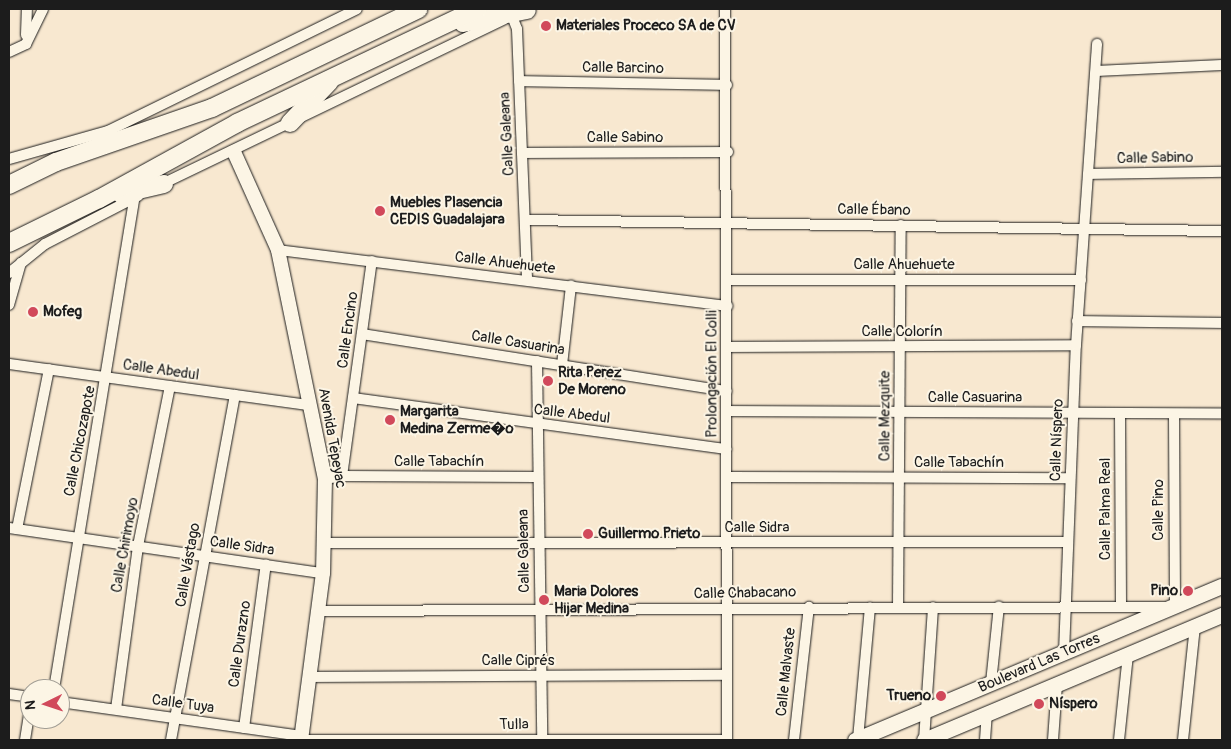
<!DOCTYPE html>
<meta charset="utf-8">
<style>
body{margin:0}
#map{position:relative;width:1231px;height:749px;overflow:hidden;background:#f8e8d0;font-family:Pangolin,sans-serif}
div>[style]{position:absolute}
[style*='--x']{left:calc(var(--x)*1px);top:calc(var(--y)*1px);width:calc(var(--w)*1px);rotate:calc(var(--a)*1deg)}
.roads{filter:drop-shadow(0 0 1px #1c1c1c) drop-shadow(0 0 1px #1c1c1c)}
.street>*{height:10px;margin:-5px;padding:0 5px;transform-origin:5px;border-radius:5px;background:#fcf5e5}
.secondary>*{height:14px;margin:-7px;padding:0 7px;transform-origin:7px;border-radius:7px;background:#fcf5e5}
.primary>*{height:15px;margin:-7.5px;padding:0 7.5px;transform-origin:7.5px;border-radius:7.5px;background:#fcf5e5}
.highway>*{height:18px;margin:-9px;padding:0 9px;transform-origin:9px;border-radius:9px;background:#fcf5e5}
.dots>*{width:14px;height:14px;translate:-50% -50%;box-sizing:border-box;border:2px solid #fcf5e5;border-radius:50%}
span{translate:-50% -50%;white-space:nowrap;text-align:center;line-height:1.15;-webkit-text-stroke:4px #fcf5e5;paint-order:stroke}
.poi-label{font-size:15px;color:#1c1c1c;font-weight:700}
.left{translate:0 -50%;text-align:left}
.right{translate:-100% -50%;text-align:right}
.street-label{font-size:15px;color:#1c1c1c}
.frame{position:absolute;inset:0;border:10px solid #1c1c1c;pointer-events:none}
.north{position:absolute;left:20px;top:679px;width:50px;height:50px;box-sizing:border-box;background:#fcf5e5;border:1px solid #a29e95;border-radius:50%;rotate:266deg;font-size:14px;font-weight:700;line-height:20px;text-align:center;color:#1c1c1c}
.north::after{content:'';display:block;margin:auto;width:18px;height:22px;background:#d1495b;clip-path:polygon(50% 0,100% 100%,50% 72%,0 100%)}
</style>
<div id="map">
<div class="roads">
<div class="street">
<div style="--x:725;--y:9;--w:731;--a:89.84"></div>
<div style="--x:512;--y:16;--w:14;--a:69"></div>
<div style="--x:517;--y:29;--w:251;--a:87.7"></div>
<div style="--x:26;--y:35;--w:26;--a:-88"></div>
<div style="--x:9;--y:52;--w:19;--a:-25"></div>
<div style="--x:26;--y:44;--w:39;--a:-64"></div>
<div style="--x:1096;--y:71;--w:126;--a:-2.7"></div>
<div style="--x:519;--y:81;--w:208;--a:1.1"></div>
<div style="--x:522;--y:153;--w:206;--a:-0.3"></div>
<div style="--x:9;--y:159;--w:103;--a:-15.8"></div>
<div style="--x:108;--y:131;--w:277;--a:-26.1"></div>
<div style="--x:1089;--y:174;--w:133;--a:-0.9"></div>
<div style="--x:160;--y:185;--w:381;--a:-25.7"></div>
<div style="--x:526;--y:220;--w:696;--a:0.91"></div>
<div style="--x:278;--y:250;--w:453;--a:7.1"></div>
<div style="--x:9;--y:273;--w:46;--a:-38.9"></div>
<div style="--x:45;--y:244;--w:105;--a:-27.3"></div>
<div style="--x:728;--y:280;--w:353;--a:0"></div>
<div style="--x:9;--y:305;--w:44;--a:-74.1"></div>
<div style="--x:1077;--y:321;--w:145;--a:0.8"></div>
<div style="--x:362;--y:334;--w:369;--a:8.9"></div>
<div style="--x:728;--y:347;--w:348;--a:-0.3"></div>
<div style="--x:537;--y:361;--w:379;--a:89.2"></div>
<div style="--x:9;--y:364;--w:304;--a:7.8"></div>
<div style="--x:562;--y:365;--w:80;--a:-83.5"></div>
<div style="--x:353;--y:398;--w:377;--a:7.8"></div>
<div style="--x:727;--y:411;--w:495;--a:0.3"></div>
<div style="--x:1120;--y:413;--w:192;--a:89.7"></div>
<div style="--x:1174;--y:414;--w:192;--a:89.7"></div>
<div style="--x:342;--y:476;--w:194;--a:0.3"></div>
<div style="--x:727;--y:477;--w:343;--a:0.2"></div>
<div style="--x:325;--y:479;--w:17;--a:-10"></div>
<div style="--x:342;--y:476;--w:217;--a:-82.1"></div>
<div style="--x:9;--y:528;--w:317;--a:8.2"></div>
<div style="--x:17;--y:529;--w:163;--a:-78.7"></div>
<div style="--x:326;--y:543;--w:742;--a:-0.08"></div>
<div style="--x:898;--y:607;--w:382;--a:-89.6"></div>
<div style="--x:319;--y:611;--w:849;--a:-0.27"></div>
<div style="--x:1064;--y:653;--w:308;--a:-87.8"></div>
<div style="--x:1076;--y:345;--w:302;--a:-86"></div>
<div style="--x:310;--y:677;--w:417;--a:-0.3"></div>
<div style="--x:991;--y:683;--w:77;--a:-84.1"></div>
<div style="--x:54;--y:689;--w:497;--a:-80.7"></div>
<div style="--x:9;--y:694;--w:21;--a:8"></div>
<div style="--x:60;--y:702;--w:244;--a:8"></div>
<div style="--x:116;--y:709;--w:164;--a:-82.3"></div>
<div style="--x:138;--y:546;--w:163;--a:-78.7"></div>
<div style="--x:244;--y:728;--w:165;--a:-82.4"></div>
<div style="--x:858;--y:739;--w:132;--a:-84.8"></div>
<div style="--x:25;--y:740;--w:33;--a:-81"></div>
<div style="--x:171;--y:740;--w:351;--a:-79.5"></div>
<div style="--x:301;--y:740;--w:426;--a:0"></div>
<div style="--x:794;--y:740;--w:134;--a:-83.6"></div>
<div style="--x:924;--y:740;--w:133;--a:-86.1"></div>
<div style="--x:985;--y:740;--w:26;--a:-86"></div>
<div style="--x:1053;--y:740;--w:56;--a:-85.9"></div>
<div style="--x:1119;--y:740;--w:85;--a:-84"></div>
<div style="--x:1183;--y:740;--w:115;--a:-84"></div>
</div>
<div class="secondary">
<div style="--x:234;--y:152;--w:107;--a:65.8"></div>
<div style="--x:278;--y:250;--w:234;--a:78.4"></div>
<div style="--x:325;--y:479;--w:94;--a:91.2"></div>
<div style="--x:323;--y:573;--w:168;--a:97.5"></div>
</div>
<div class="primary">
<div style="--x:855;--y:740;--w:398;--a:-22.8"></div>
<div style="--x:924;--y:740;--w:323;--a:-22.8"></div>
</div>
<div class="highway">
<div style="--x:463;--y:23;--w:65;--a:-11.5"></div>
<div style="--x:290;--y:123;--w:57;--a:-46.4"></div>
<div style="--x:9;--y:185;--w:52;--a:-26.1"></div>
<div style="--x:56;--y:162;--w:165;--a:-19.1"></div>
<div style="--x:212;--y:108;--w:229;--a:-25.6"></div>
<div style="--x:121;--y:194;--w:44;--a:-13.1"></div>
<div style="--x:9;--y:243;--w:100;--a:-26.1"></div>
<div style="--x:99;--y:199;--w:158;--a:-28.8"></div>
<div style="--x:237;--y:123;--w:266;--a:-25.4"></div>
</div>
</div>
<div class="dots">
<div style="left:546px;top:26px;background:#d1495b"></div>
<div style="left:380px;top:211px;background:#d1495b"></div>
<div style="left:33px;top:312px;background:#d1495b"></div>
<div style="left:548px;top:381px;background:#d1495b"></div>
<div style="left:390px;top:420px;background:#d1495b"></div>
<div style="left:588px;top:534px;background:#d1495b"></div>
<div style="left:1188px;top:591px;background:#d1495b"></div>
<div style="left:544px;top:600px;background:#d1495b"></div>
<div style="left:941px;top:696px;background:#d1495b"></div>
<div style="left:1039px;top:704px;background:#d1495b"></div>
</div>
<div class="poi-label">
<span class="left" style="left:556px;top:26px">Materiales Proceco SA de CV</span>
<span class="left" style="left:390px;top:211px">Muebles Plasencia<br>CEDIS Guadalajara</span>
<span class="left" style="left:43px;top:312px">Mofeg</span>
<span class="left" style="left:558px;top:381px">Rita Perez<br>De Moreno</span>
<span class="left" style="left:400px;top:420px">Margarita<br>Medina Zerme�o</span>
<span class="left" style="left:598px;top:534px">Guillermo Prieto</span>
<span class="left" style="left:554px;top:600px">Maria Dolores<br>Hijar Medina</span>
<span class="right" style="left:1178px;top:591px">Pino</span>
<span class="right" style="left:931px;top:696px">Trueno</span>
<span class="left" style="left:1049px;top:704px">Níspero</span>
</div>
<div class="street-label">
<span style="left:623px;top:68px;rotate:1deg">Calle Barcino</span>
<span style="left:507px;top:134px;rotate:-93deg">Calle Galeana</span>
<span style="left:625px;top:138px">Calle Sabino</span>
<span style="left:1155px;top:158px;rotate:-1deg">Calle Sabino</span>
<span style="left:874px;top:210px;rotate:1deg">Calle Ébano</span>
<span style="left:505px;top:263px;rotate:7deg">Calle Ahuehuete</span>
<span style="left:904px;top:265px">Calle Ahuehuete</span>
<span style="left:348px;top:330px;rotate:-82deg">Calle Encino</span>
<span style="left:902px;top:332px">Calle Colorín</span>
<span style="left:518px;top:343px;rotate:9deg">Calle Casuarina</span>
<span style="left:161px;top:370px;rotate:8deg">Calle Abedul</span>
<span style="left:712px;top:374px;rotate:-90deg">Prolongación El Colli</span>
<span style="left:975px;top:398px">Calle Casuarina</span>
<span style="left:572px;top:414px;rotate:7deg">Calle Abedul</span>
<span style="left:885px;top:416px;rotate:-90deg">Calle Mezquite</span>
<span style="left:332px;top:438px;rotate:80deg">Avenida Tepeyac</span>
<span style="left:1057px;top:440px;rotate:-88deg">Calle Níspero</span>
<span style="left:80px;top:441px;rotate:-79deg">Calle Chicozapote</span>
<span style="left:439px;top:462px">Calle Tabachín</span>
<span style="left:959px;top:463px">Calle Tabachín</span>
<span style="left:1106px;top:509px;rotate:-90deg">Calle Palma Real</span>
<span style="left:1159px;top:510px;rotate:-90deg">Calle Pino</span>
<span style="left:757px;top:528px">Calle Sidra</span>
<span style="left:125px;top:545px;rotate:-80deg">Calle Chirimoyo</span>
<span style="left:242px;top:546px;rotate:8deg">Calle Sidra</span>
<span style="left:524px;top:551px;rotate:-91deg">Calle Galeana</span>
<span style="left:188px;top:565px;rotate:-80deg">Calle Vástago</span>
<span style="left:745px;top:593px;rotate:-1deg">Calle Chabacano</span>
<span style="left:240px;top:644px;rotate:-82deg">Calle Durazno</span>
<span style="left:518px;top:661px">Calle Ciprés</span>
<span style="left:1039px;top:663px;rotate:-23deg">Boulevard Las Torres</span>
<span style="left:786px;top:672px;rotate:-84deg">Calle Malvaste</span>
<span style="left:183px;top:704px;rotate:8deg">Calle Tuya</span>
<span style="left:514px;top:725px">Tulla</span>
</div>
<div class="frame"></div>
<div class="north">N</div>
</div>
